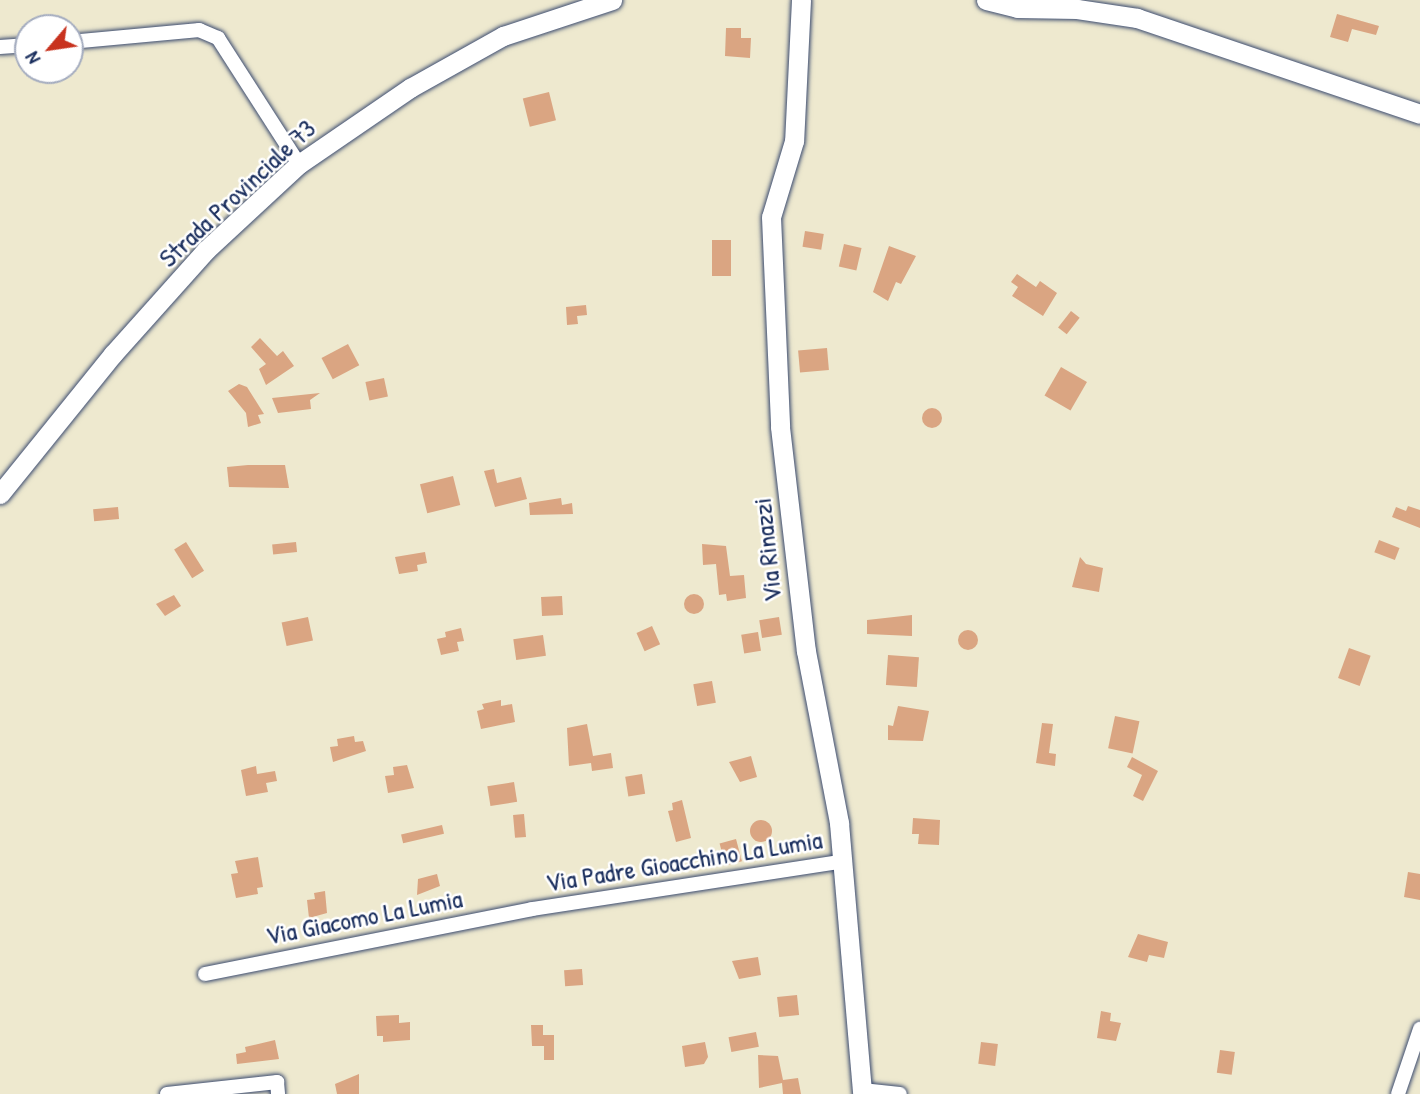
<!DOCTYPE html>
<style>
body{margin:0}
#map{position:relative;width:1420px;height:1094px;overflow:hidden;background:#eee9cf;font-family:"Patrick Hand",sans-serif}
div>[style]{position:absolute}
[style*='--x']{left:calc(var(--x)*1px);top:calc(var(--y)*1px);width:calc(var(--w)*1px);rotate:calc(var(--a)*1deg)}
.building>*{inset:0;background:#daa582;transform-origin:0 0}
.round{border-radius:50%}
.roads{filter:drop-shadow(0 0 2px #3b4b6f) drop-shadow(0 0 2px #3b4b6f)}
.street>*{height:14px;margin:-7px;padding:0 7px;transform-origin:7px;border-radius:7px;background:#fff}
.secondary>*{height:19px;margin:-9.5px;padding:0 9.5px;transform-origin:9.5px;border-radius:9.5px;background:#fff}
span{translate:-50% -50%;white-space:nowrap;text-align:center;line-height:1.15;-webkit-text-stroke:5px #fff;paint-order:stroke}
.street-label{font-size:26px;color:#1b2f5e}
.north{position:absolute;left:14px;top:14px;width:70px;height:70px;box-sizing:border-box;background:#fff;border:2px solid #a4acbf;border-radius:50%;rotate:241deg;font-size:19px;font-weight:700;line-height:28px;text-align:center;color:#1b2f5e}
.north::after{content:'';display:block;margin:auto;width:24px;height:32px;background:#c8321e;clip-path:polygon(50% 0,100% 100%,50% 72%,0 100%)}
</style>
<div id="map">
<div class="building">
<div style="clip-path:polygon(1337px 14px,1379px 26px,1376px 35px,1352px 29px,1348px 42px,1330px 37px)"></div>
<div style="clip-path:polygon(726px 28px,741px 28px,741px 38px,751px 38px,750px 58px,725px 56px)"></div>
<div style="left:549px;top:92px;width:29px;height:27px;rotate:76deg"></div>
<div style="left:805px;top:231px;width:19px;height:16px;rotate:9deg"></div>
<div style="left:712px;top:240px;width:19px;height:36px"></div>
<div style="left:844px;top:244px;width:18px;height:23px;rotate:13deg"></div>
<div style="clip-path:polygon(889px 246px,916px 256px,901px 284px,896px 282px,888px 301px,873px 292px)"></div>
<div style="clip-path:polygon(1017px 274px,1036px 287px,1040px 281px,1057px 293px,1043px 316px,1012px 296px,1018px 287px,1011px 282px)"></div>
<div style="clip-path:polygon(586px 305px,587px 315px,577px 316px,578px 324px,567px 325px,566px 307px)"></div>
<div style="left:1071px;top:311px;width:11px;height:21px;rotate:38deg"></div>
<div style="clip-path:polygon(260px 338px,277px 356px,283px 351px,294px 366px,266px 385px,259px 369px,266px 364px,251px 347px)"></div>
<div style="left:348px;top:344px;width:24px;height:30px;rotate:62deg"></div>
<div style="left:827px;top:348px;width:22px;height:29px;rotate:85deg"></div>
<div style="left:1061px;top:367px;width:30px;height:33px;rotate:30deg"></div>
<div style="left:384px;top:378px;width:19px;height:19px;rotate:78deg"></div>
<div style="clip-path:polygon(239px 384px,247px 387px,264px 414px,258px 415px,261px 423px,248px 427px,246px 413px,228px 391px)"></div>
<div style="clip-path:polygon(320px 393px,310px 400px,311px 409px,278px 413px,272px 398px)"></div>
<div class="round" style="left:922px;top:408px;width:20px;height:20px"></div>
<div style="clip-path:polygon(248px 465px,285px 465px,289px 488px,229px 487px,227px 467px)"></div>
<div style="clip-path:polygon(494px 469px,497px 483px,521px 477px,527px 499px,495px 507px,484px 471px)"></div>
<div style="left:453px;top:476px;width:30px;height:34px;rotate:76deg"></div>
<div style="clip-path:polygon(561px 498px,562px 505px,572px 503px,573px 514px,530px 515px,529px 503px)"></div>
<div style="clip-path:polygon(1408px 506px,1420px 510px,1420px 528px,1392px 517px,1396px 507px,1406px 511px)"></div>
<div style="left:118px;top:507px;width:12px;height:25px;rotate:85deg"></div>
<div style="left:1379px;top:540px;width:22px;height:13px;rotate:21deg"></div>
<div style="left:186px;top:542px;width:34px;height:14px;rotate:58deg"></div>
<div style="left:296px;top:542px;width:10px;height:24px;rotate:84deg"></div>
<div style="clip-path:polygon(702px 544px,726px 546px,730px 576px,744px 575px,746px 598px,727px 601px,726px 594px,719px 595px,716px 564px,703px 565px)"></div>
<div style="clip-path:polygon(425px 552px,427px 563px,417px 565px,418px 571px,399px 574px,395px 557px)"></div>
<div style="clip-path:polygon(1080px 557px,1086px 564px,1103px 568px,1099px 592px,1072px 587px)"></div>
<div class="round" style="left:684px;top:594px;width:20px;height:20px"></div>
<div style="clip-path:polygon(174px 595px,181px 606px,165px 616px,156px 604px)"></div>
<div style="left:562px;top:596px;width:19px;height:21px;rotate:87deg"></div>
<div style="clip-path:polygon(912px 615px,912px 636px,867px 634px,867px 620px)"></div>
<div style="left:308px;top:617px;width:24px;height:27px;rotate:78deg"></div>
<div style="left:779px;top:617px;width:18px;height:20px;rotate:81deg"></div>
<div style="left:652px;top:626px;width:20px;height:17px;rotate:66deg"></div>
<div style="clip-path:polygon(461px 628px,464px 641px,457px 642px,459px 651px,441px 655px,437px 639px,446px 637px,445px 632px)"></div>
<div class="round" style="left:958px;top:630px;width:20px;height:20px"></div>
<div style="left:758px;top:632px;width:19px;height:17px;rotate:81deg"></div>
<div style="left:543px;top:635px;width:21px;height:30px;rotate:82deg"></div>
<div style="left:1349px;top:648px;width:23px;height:32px;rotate:20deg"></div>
<div style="left:888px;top:655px;width:31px;height:30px;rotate:4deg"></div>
<div style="left:712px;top:681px;width:22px;height:19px;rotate:80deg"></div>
<div style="clip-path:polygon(501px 700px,501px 706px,512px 704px,515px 722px,481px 729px,477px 711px,484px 709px,482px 704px)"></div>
<div style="clip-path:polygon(898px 706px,929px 711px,923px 741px,888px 740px,888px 725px,893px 726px)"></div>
<div style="left:1115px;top:716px;width:25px;height:33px;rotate:12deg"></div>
<div style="clip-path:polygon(1042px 723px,1053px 724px,1049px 753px,1056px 754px,1055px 766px,1036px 763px)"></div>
<div style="clip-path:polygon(587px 724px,593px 756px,611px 753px,613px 768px,592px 771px,591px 763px,569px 766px,567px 728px)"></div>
<div style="clip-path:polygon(354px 736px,355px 742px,363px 741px,366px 751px,333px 762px,330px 747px,338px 746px,337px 739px)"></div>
<div style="clip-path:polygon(751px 756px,757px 777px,740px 782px,729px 762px)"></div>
<div style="clip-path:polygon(1132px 757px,1158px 771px,1143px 801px,1133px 796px,1142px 775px,1127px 767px)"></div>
<div style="clip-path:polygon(407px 765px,414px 788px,388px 793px,385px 776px,394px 775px,393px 767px)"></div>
<div style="clip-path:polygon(256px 766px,257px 774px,275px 771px,277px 781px,266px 783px,268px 792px,246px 796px,241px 770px)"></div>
<div style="left:642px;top:774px;width:20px;height:17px;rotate:81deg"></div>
<div style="left:514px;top:782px;width:20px;height:27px;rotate:81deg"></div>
<div style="clip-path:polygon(682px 800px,691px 838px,676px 842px,668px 811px,673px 810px,672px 803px)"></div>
<div style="left:524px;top:814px;width:23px;height:11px;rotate:85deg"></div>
<div style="clip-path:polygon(913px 818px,940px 820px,939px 845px,918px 844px,919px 834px,912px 834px)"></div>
<div class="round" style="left:750px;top:820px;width:22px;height:22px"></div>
<div style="left:442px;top:825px;width:9px;height:42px;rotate:77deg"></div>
<div style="left:736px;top:839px;width:23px;height:17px;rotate:75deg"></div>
<div style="clip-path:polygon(258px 857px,263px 887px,257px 888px,258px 894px,236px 898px,231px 874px,238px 873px,235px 861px)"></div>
<div style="clip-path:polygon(1408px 872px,1420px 874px,1420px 900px,1404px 897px)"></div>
<div style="clip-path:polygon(437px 874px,440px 886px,417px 895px,418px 879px)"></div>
<div style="clip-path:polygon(325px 891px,327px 913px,309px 918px,307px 900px,315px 899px,314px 893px)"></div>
<div style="clip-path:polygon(1138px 934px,1168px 942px,1164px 958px,1149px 955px,1147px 962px,1128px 957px)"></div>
<div style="clip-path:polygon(758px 957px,761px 975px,739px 979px,732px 961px)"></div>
<div style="left:582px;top:969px;width:16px;height:18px;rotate:86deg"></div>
<div style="left:797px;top:995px;width:20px;height:20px;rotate:84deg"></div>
<div style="clip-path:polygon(1101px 1011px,1111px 1013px,1110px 1021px,1121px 1023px,1116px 1041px,1097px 1038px)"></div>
<div style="clip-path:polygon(399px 1015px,399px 1023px,410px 1022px,410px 1040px,383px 1042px,383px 1036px,377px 1036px,376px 1016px)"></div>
<div style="clip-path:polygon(531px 1025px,543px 1025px,543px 1035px,554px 1035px,554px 1060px,544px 1060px,544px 1046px,532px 1046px)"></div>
<div style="left:756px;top:1032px;width:15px;height:28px;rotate:79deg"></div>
<div style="clip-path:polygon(275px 1040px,279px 1059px,237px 1064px,236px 1054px,246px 1052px,245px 1047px)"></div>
<div style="clip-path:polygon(705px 1042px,708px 1057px,704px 1064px,685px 1067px,682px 1046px)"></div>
<div style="left:981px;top:1042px;width:17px;height:22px;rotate:7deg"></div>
<div style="left:1220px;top:1050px;width:15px;height:23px;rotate:8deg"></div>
<div style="clip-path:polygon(758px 1055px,778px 1056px,783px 1080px,798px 1078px,801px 1094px,783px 1094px,782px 1083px,759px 1088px)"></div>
<div style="clip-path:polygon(359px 1074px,359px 1094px,337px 1094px,335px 1084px)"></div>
</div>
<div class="roads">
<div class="street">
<div style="--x:70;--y:42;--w:130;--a:-5.3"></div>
<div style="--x:199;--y:30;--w:21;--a:23"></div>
<div style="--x:218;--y:38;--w:150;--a:57.3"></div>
<div style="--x:0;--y:47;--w:28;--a:-4"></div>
<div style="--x:205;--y:974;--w:333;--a:-11.2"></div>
<div style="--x:532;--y:909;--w:316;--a:-8.7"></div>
<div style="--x:862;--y:1090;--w:38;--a:6"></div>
<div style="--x:167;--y:1094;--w:111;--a:-6.2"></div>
<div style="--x:277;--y:1082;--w:12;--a:85"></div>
<div style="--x:1398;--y:1094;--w:69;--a:-71.3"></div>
</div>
<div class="secondary">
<div style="--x:801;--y:0;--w:141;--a:92.8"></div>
<div style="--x:794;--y:141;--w:79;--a:106.8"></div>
<div style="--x:771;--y:217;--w:210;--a:87.5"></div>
<div style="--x:780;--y:427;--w:226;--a:83.4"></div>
<div style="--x:806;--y:651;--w:175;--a:79.1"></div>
<div style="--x:839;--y:823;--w:272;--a:85.1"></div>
<div style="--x:986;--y:0;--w:32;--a:14"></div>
<div style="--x:1017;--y:8;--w:60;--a:1"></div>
<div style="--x:1077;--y:9;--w:61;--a:8.5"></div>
<div style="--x:1137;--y:18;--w:299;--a:18.7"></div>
<div style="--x:0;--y:494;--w:180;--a:-51.1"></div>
<div style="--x:113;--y:354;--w:140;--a:-48.2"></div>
<div style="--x:206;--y:250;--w:127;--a:-42.8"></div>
<div style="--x:299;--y:164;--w:135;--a:-34.4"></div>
<div style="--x:410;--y:88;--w:107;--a:-29.2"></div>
<div style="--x:503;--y:36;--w:115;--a:-18.3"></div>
</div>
</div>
<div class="street-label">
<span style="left:237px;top:193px;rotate:-43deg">Strada Provinciale 73</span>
<span style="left:767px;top:550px;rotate:-96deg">Via Rinazzi</span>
<span style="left:684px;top:861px;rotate:-9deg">Via Padre Gioacchino La Lumia</span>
<span style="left:364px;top:917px;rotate:-11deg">Via Giacomo La Lumia</span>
</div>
<div class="north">N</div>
</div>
